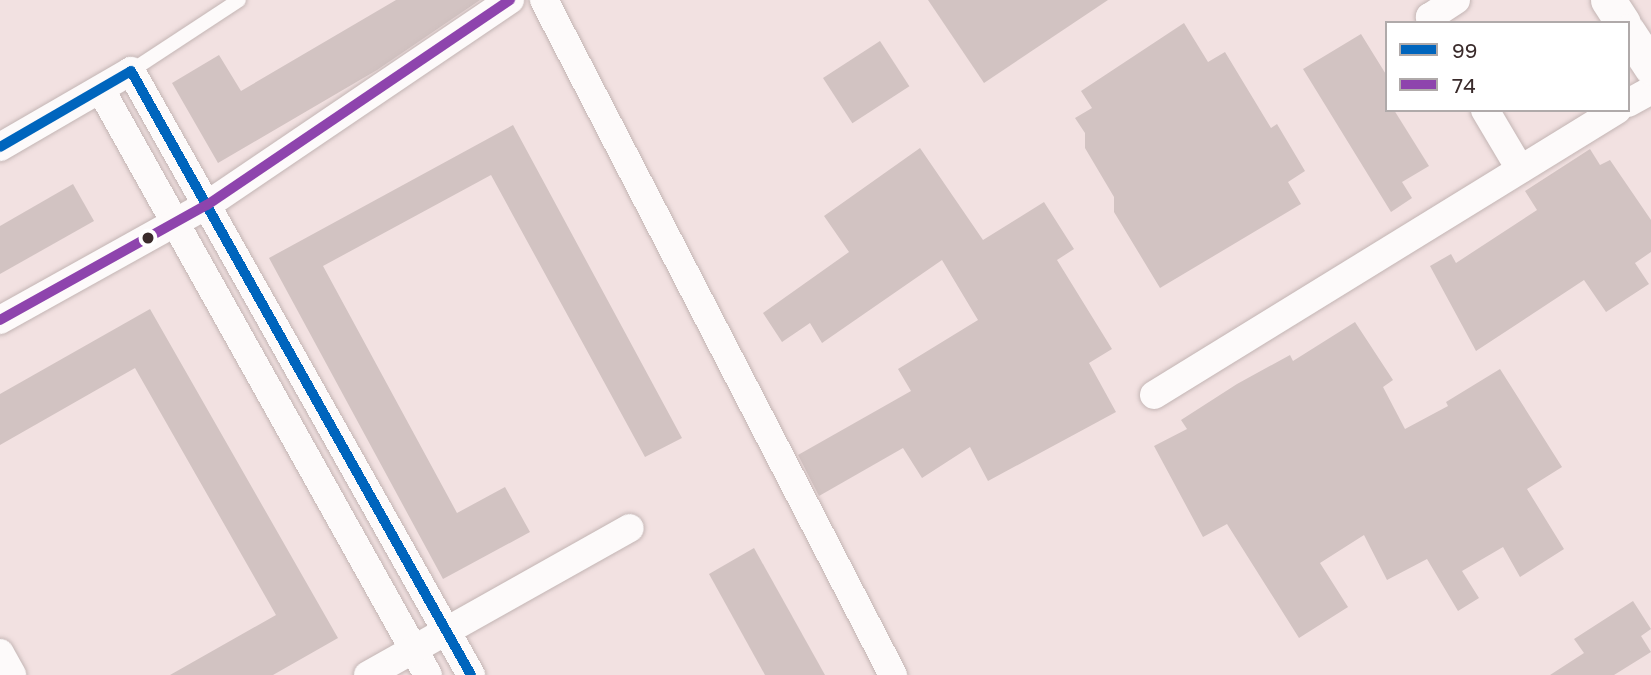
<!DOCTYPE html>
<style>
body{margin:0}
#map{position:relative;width:1651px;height:675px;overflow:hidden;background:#f2e1e1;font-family:"Golos Text",sans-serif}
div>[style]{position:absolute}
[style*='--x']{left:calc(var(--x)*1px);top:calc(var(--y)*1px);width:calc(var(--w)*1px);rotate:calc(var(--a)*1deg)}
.building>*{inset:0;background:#d2c3c2;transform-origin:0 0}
.roads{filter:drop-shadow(0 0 2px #c3b5b4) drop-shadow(0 0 2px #c3b5b4)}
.service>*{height:14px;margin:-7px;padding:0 7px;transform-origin:7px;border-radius:7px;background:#fdfafa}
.minor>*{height:28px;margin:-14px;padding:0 14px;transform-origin:14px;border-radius:14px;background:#fdfafa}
.tertiary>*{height:35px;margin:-17.5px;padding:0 17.5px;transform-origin:17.5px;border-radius:17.5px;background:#fdfafa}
.bus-1>*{height:10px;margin:-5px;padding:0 5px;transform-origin:5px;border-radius:5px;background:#0065bd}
.bus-2>*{height:10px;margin:-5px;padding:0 5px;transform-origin:5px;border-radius:5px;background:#8e44ad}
.dots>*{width:19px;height:19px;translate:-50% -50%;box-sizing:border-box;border:4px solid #fff;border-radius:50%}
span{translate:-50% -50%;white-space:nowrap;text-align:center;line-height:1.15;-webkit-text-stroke:7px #fff;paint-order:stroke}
.legend{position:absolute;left:1385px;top:21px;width:245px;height:91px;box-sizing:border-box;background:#fff;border:2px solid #b0aaaa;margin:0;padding:9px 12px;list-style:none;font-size:21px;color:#3a2b2b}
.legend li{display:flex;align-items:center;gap:14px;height:35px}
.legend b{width:35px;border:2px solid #b0aaaa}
</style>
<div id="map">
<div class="building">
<div style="clip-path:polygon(396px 0,480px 0,377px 70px,218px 163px,172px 83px,219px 55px,241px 91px)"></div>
<div style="clip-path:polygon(928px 0,1108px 0,984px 83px)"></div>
<div style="clip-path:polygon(1184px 23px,1208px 62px,1225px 52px,1271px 128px,1277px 124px,1305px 171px,1288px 182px,1301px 204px,1160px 288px,1114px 212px,1114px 197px,1085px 148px,1085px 133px,1075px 118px,1092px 108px,1081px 91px)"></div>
<div style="clip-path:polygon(1361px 34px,1387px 76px,1387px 110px,1394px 110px,1429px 166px,1402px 182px,1412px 198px,1391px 212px,1303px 69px)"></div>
<div style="left:880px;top:41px;width:54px;height:68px;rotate:57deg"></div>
<div style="clip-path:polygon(513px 125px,682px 438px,645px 457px,491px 175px,323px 266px,457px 513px,505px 487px,530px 532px,443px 579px,269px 258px)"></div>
<div style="clip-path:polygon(920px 148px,983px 240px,1044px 202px,1074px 249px,1057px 260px,1112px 349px,1089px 363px,1116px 412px,988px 481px,970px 447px,922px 478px,903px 448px,819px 496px,798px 455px,911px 391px,898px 369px,978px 320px,942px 260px,822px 343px,810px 323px,782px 342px,763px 313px,849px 252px,824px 216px)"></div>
<div style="clip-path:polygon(1590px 149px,1600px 165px,1610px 160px,1651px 220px,1651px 252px,1635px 263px,1649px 284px,1606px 312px,1584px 280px,1476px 351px,1430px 266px,1451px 254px,1456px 263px,1537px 210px,1525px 191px)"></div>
<div style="clip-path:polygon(73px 184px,94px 221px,0 274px,0 226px)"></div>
<div style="clip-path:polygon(150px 309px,338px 638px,273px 675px,170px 675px,276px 615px,135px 368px,0 445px,0 394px)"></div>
<div style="clip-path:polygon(1355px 322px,1393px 380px,1383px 387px,1405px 429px,1448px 406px,1446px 402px,1500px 369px,1562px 467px,1527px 489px,1564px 549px,1520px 577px,1503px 547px,1462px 571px,1479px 598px,1458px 611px,1427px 559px,1387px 580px,1364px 535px,1320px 563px,1348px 607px,1299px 638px,1227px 524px,1203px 537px,1154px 446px,1187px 429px,1181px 420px,1237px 384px,1290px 355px,1293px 361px)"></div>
<div style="clip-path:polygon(754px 548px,825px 675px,765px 675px,709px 574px)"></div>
<div style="clip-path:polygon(1633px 601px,1651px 629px,1641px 636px,1651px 652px,1614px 675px,1550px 675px,1584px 653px,1574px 639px)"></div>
</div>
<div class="roads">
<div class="service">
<div style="--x:131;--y:71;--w:129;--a:-33.3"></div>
</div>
<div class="minor">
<div style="--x:544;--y:0;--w:760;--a:62.66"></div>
<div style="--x:1433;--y:23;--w:7;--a:-117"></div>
<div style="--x:1430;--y:17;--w:31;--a:-33"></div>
<div style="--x:101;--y:90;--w:670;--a:60.8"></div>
<div style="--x:1628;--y:103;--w:26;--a:-29"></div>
<div style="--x:1485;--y:110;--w:69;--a:59.3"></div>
<div style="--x:0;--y:147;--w:151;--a:-30.1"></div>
<div style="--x:131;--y:71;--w:693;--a:60.62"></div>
<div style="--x:0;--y:320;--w:237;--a:-29.1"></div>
<div style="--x:207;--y:205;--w:366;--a:-34.1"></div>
<div style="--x:1154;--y:395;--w:544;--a:-31.61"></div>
<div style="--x:0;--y:653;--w:25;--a:61"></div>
<div style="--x:368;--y:675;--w:300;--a:-29.3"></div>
</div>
<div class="tertiary">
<div style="--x:1608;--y:0;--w:27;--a:57"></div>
<div style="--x:1628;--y:32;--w:42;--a:56.7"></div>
</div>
</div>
<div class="bus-1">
<div style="--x:0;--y:147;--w:151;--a:-30.1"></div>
<div style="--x:131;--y:71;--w:693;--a:60.62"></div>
</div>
<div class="bus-2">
<div style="--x:0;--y:320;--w:237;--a:-29.1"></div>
<div style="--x:207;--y:205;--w:366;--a:-34.1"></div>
</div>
<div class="dots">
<div style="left:148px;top:238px;background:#3a2b2b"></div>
</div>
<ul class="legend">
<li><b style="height:9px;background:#0065bd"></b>99</li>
<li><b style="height:9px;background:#8e44ad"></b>74</li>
</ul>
</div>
